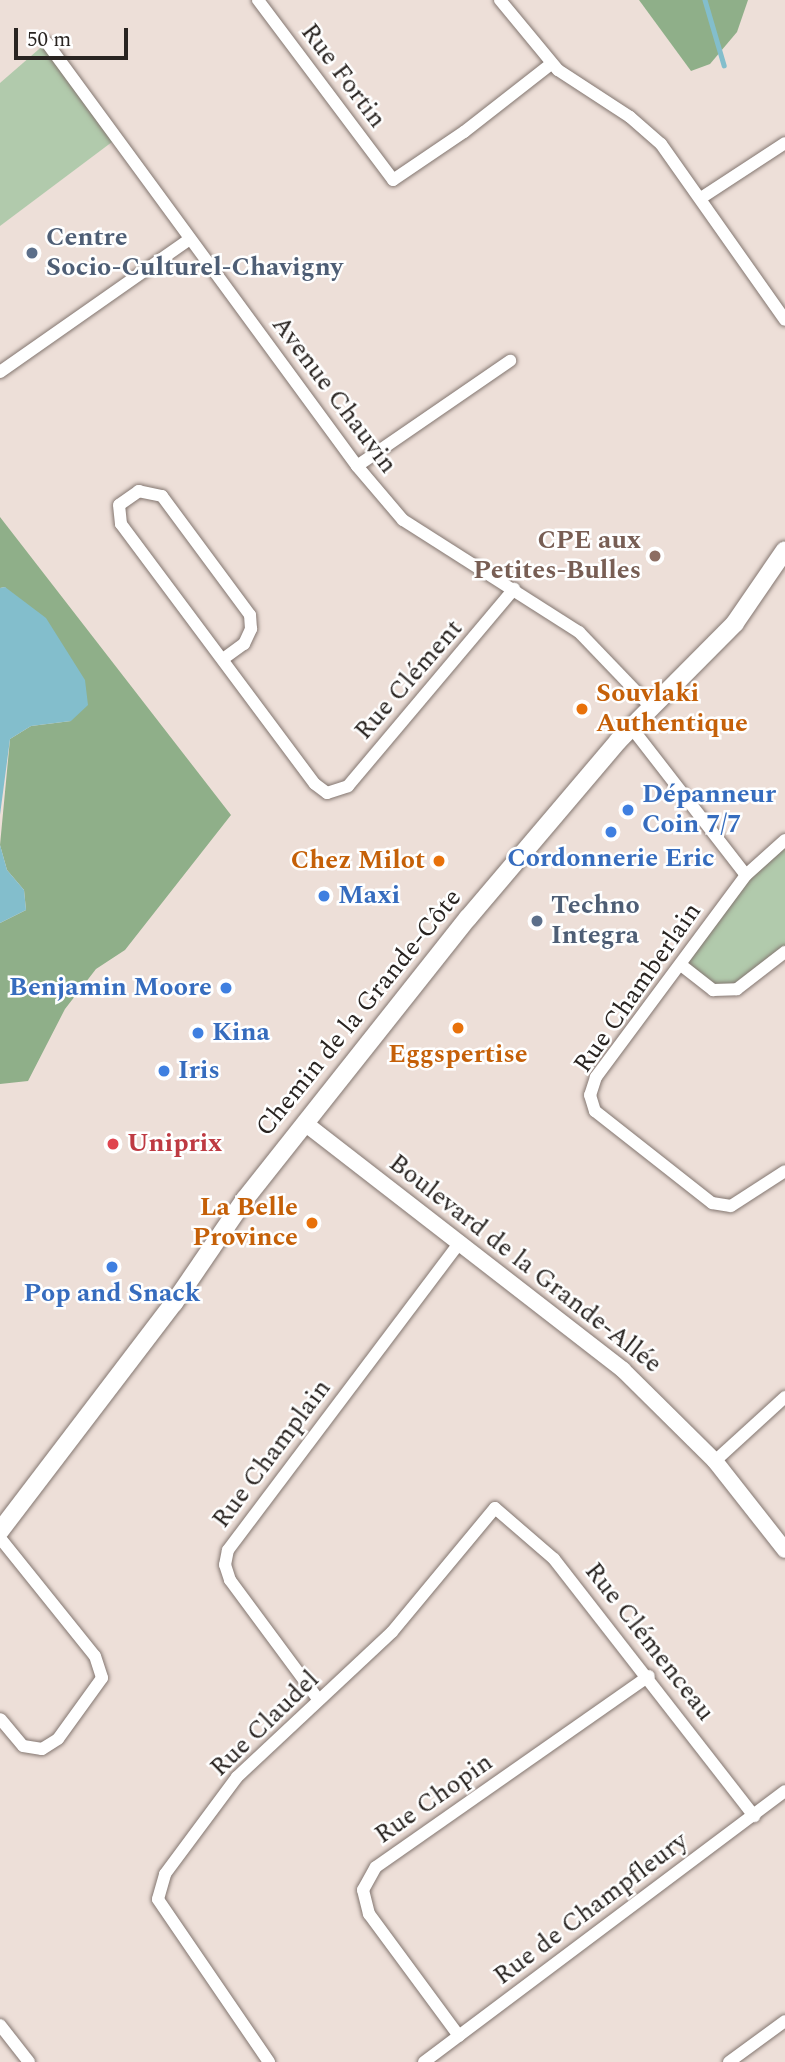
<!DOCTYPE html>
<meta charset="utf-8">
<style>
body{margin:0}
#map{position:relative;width:785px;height:2062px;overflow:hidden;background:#eddfd8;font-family:Spectral,serif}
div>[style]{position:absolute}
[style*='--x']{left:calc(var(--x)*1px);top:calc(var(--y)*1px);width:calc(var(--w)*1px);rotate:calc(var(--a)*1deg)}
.green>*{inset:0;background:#b1caac}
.forest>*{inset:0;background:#8faf89}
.water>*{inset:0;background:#83becc}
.stream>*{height:4.5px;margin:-2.25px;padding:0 2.25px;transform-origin:2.25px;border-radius:2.25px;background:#83becc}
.roads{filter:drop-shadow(0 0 2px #837670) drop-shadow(0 0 2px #837670)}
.minor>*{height:12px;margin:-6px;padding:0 6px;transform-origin:6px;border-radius:6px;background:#fff}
.tertiary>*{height:16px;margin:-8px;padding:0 8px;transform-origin:8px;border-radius:8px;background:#fff}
.secondary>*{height:18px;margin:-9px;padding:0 9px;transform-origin:9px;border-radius:9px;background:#fff}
.dots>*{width:19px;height:19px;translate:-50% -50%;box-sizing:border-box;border:4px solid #fff;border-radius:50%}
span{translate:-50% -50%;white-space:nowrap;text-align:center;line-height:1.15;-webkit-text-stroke:5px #fff;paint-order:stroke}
.street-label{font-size:26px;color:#292421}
.service-label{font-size:26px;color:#4e5e75;font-weight:700}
.left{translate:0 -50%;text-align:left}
.education-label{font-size:26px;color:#785e54;font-weight:700}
.right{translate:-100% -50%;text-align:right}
.food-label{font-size:26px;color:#c56008;font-weight:700}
.shop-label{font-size:26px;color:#366cbe;font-weight:700}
.health-label{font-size:26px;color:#be3a42;font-weight:700}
.scale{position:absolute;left:14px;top:28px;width:114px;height:32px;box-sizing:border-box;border:4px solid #292421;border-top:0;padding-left:9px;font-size:21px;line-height:24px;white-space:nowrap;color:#292421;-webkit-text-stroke:5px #fff;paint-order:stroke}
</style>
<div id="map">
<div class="green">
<div style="clip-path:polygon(46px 43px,116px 139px,0 226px,0 83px)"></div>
<div style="clip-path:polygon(785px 840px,785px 952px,737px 989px,713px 990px,681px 965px,746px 875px)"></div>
</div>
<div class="forest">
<div style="clip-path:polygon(639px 0,748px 0,737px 32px,710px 64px,691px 71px)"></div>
<div style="clip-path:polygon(0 517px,231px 815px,125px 950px,96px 969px,65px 1009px,28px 1081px,0 1084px,0 923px,26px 910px,24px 890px,7px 870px,0 845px,10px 739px,31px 726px,71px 721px,5px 587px,0 588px)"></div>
</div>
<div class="water">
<div style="clip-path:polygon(5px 587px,46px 618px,85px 680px,88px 705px,71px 721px,31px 726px,10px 739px,0 815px,0 588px)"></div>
<div style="clip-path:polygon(0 845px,7px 870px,24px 890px,26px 910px,0 923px)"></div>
</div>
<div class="stream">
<div style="--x:705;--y:0;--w:68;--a:73.7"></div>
</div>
<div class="roads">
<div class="minor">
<div style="--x:258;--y:0;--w:225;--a:53.1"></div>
<div style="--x:393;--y:180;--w:86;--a:-34.1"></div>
<div style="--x:464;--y:132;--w:110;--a:-38"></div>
<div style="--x:500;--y:0;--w:91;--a:50.4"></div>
<div style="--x:558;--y:70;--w:86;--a:33.1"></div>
<div style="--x:630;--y:117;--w:41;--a:41.1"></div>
<div style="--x:661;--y:144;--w:215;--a:54.8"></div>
<div style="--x:47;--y:43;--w:524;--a:53.76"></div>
<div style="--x:357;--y:466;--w:71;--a:49.6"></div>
<div style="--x:403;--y:520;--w:209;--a:32.5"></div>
<div style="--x:579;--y:632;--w:103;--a:46.2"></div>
<div style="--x:701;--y:198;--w:100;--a:-33.2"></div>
<div style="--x:0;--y:372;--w:232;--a:-35"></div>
<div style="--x:357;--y:466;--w:186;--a:-34.5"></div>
<div style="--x:223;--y:659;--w:26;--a:-36"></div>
<div style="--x:244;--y:644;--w:17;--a:-65"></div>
<div style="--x:251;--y:629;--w:14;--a:-94"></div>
<div style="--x:250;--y:615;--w:148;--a:-126.5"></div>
<div style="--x:162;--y:496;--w:24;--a:-168"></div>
<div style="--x:139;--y:491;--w:24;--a:145"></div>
<div style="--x:119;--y:505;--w:19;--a:84"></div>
<div style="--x:121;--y:524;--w:324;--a:53.3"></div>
<div style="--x:315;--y:784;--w:15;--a:37"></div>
<div style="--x:327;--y:793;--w:22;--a:-18"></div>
<div style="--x:348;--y:786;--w:258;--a:-49.9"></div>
<div style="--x:631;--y:727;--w:187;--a:52.2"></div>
<div style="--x:785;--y:840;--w:52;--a:138.1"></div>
<div style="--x:746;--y:875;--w:252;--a:126.6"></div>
<div style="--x:596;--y:1077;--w:19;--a:108"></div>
<div style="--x:590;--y:1095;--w:17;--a:73"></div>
<div style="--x:595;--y:1111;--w:149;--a:38.2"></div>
<div style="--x:712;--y:1203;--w:19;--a:9"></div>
<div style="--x:731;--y:1206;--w:64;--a:-32.9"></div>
<div style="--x:681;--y:965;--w:41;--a:38"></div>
<div style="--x:713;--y:990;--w:24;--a:-2"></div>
<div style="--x:737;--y:989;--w:61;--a:-37.6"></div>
<div style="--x:715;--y:1461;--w:95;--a:-42.4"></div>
<div style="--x:0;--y:1538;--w:151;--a:51.2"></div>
<div style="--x:95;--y:1656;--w:23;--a:72"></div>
<div style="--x:102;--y:1678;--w:75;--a:125.8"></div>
<div style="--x:58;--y:1739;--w:19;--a:148"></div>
<div style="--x:42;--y:1749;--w:19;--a:-171"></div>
<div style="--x:23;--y:1746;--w:35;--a:-130"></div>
<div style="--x:318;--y:1699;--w:148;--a:-126.5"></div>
<div style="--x:230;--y:1580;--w:16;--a:-108"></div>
<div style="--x:225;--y:1565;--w:15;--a:-79"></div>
<div style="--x:228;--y:1550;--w:386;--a:-53"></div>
<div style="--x:0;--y:2025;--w:47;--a:51.9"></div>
<div style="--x:459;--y:2036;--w:152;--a:-126.4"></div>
<div style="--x:369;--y:1914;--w:25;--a:-104"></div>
<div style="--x:363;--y:1890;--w:26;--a:-61"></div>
<div style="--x:376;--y:1867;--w:333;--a:-35"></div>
<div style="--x:269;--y:2062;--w:197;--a:-124.3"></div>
<div style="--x:158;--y:1899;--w:26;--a:-74"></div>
<div style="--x:165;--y:1874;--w:121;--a:-53.4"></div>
<div style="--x:237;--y:1777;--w:212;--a:-43.1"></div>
<div style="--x:392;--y:1632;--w:161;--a:-50.3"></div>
<div style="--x:495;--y:1508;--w:78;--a:40.8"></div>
<div style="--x:554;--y:1559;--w:326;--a:52.1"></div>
<div style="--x:424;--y:2062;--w:451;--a:-36.9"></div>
<div style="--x:729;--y:2062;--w:69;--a:-36.2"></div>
</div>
<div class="tertiary">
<div style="--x:306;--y:1124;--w:401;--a:37.8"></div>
<div style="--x:623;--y:1370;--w:129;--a:44.7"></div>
<div style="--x:715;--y:1461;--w:113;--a:51.8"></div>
</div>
<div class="secondary">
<div style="--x:0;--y:1531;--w:287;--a:-52.7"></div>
<div style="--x:174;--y:1303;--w:126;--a:-55.7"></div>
<div style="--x:245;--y:1199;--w:359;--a:-51.6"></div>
<div style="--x:468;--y:918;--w:232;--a:-49.7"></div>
<div style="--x:618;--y:741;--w:166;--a:-45.2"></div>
<div style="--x:735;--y:623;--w:88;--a:-55.6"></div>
</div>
</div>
<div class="dots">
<div style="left:32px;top:253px;background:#5c6f8a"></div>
<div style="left:655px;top:556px;background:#8d6e63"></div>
<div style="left:582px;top:709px;background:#e8710a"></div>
<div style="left:628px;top:810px;background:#3f7fe0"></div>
<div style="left:611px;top:832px;background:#3f7fe0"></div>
<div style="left:439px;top:861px;background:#e8710a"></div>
<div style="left:324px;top:896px;background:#3f7fe0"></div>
<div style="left:537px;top:921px;background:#5c6f8a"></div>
<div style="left:226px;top:988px;background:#3f7fe0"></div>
<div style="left:458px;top:1028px;background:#e8710a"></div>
<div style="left:198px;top:1033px;background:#3f7fe0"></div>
<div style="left:164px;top:1071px;background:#3f7fe0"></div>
<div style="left:113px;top:1144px;background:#e0444e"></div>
<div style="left:312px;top:1223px;background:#e8710a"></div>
<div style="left:112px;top:1267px;background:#3f7fe0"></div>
</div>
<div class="street-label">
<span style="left:343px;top:76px;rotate:53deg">Rue Fortin</span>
<span style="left:334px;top:395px;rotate:53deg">Avenue Chauvin</span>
<span style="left:409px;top:680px;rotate:-49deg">Rue Clément</span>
<span style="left:638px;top:988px;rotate:-55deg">Rue Chamberlain</span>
<span style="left:359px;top:1013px;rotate:-51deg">Chemin de la Grande-Côte</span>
<span style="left:525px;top:1264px;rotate:38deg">Boulevard de la Grande-Allée</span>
<span style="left:272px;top:1454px;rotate:-53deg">Rue Champlain</span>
<span style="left:649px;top:1642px;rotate:52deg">Rue Clémenceau</span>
<span style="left:265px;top:1724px;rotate:-44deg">Rue Claudel</span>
<span style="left:434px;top:1799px;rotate:-35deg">Rue Chopin</span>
<span style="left:591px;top:1909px;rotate:-37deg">Rue de Champfleury</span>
</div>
<div class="service-label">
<span class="left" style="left:46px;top:253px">Centre<br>Socio-Culturel-Chavigny</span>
<span class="left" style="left:551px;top:921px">Techno<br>Integra</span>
</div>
<div class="education-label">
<span class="right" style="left:641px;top:556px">CPE aux<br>Petites-Bulles</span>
</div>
<div class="food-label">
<span class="left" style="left:596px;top:709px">Souvlaki<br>Authentique</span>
<span class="right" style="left:425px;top:861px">Chez Milot</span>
<span style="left:458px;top:1055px">Eggspertise</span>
<span class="right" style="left:298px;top:1223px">La Belle<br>Province</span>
</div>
<div class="shop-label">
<span class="left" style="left:642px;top:810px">Dépanneur<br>Coin 7/7</span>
<span style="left:611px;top:859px">Cordonnerie Eric</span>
<span class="left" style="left:338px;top:896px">Maxi</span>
<span class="right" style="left:212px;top:988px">Benjamin Moore</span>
<span class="left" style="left:212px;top:1033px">Kina</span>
<span class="left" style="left:178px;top:1071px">Iris</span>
<span style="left:112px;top:1294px">Pop and Snack</span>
</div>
<div class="health-label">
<span class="left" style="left:127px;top:1144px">Uniprix</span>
</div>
<div class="scale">50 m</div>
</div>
